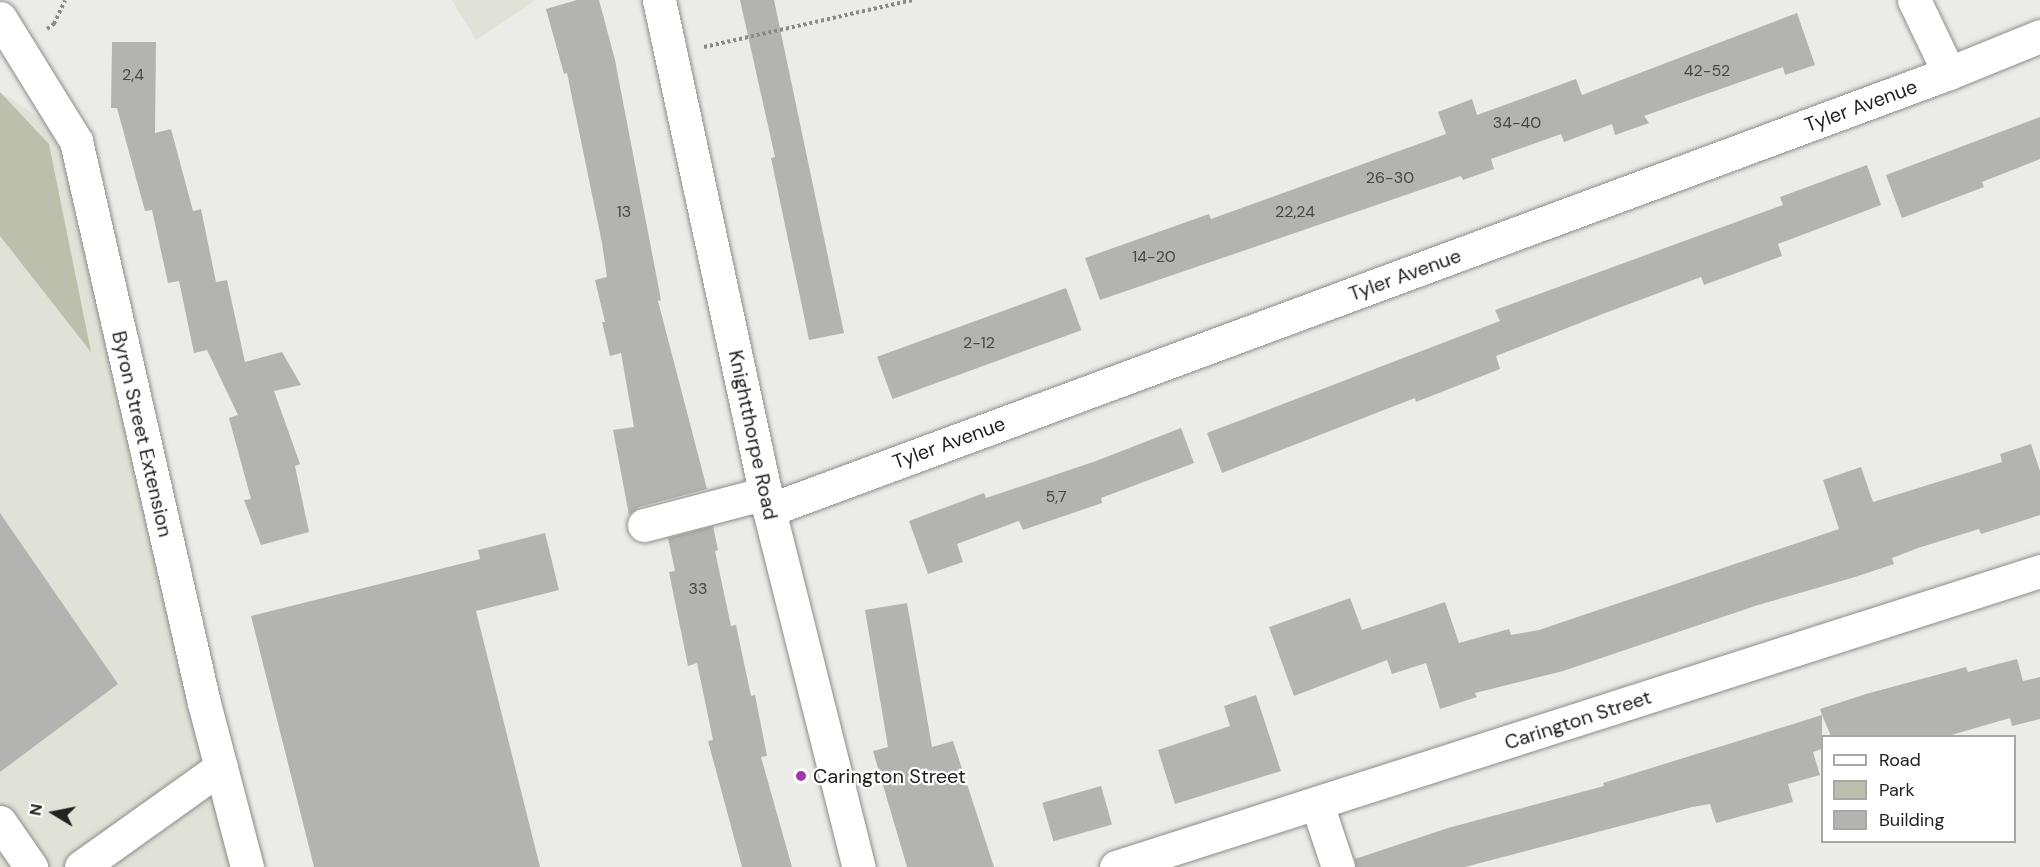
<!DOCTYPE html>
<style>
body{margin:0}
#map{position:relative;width:2040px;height:867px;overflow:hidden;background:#ebebe8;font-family:"DM Sans",sans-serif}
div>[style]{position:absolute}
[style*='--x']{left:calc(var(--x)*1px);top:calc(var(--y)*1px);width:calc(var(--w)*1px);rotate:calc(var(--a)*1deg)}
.built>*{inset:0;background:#e0e2d7}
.green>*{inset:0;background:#bbbfab}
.building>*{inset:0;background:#b3b4b1;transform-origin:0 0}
.path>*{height:4px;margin-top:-2px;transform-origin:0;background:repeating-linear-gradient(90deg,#8a8a88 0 3px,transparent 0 6px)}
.roads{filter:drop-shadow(0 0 2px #8c8d8a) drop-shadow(0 0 2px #8c8d8a)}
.minor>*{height:33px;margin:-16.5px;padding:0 16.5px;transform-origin:16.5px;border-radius:16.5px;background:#fff}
.dots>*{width:16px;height:16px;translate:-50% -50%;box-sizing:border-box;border:3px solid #fff;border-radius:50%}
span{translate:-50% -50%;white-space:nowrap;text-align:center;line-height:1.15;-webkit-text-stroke:4.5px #fff;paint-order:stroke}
.number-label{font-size:16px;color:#464645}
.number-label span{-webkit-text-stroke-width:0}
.street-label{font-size:20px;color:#222221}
.poi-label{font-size:20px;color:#222221}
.left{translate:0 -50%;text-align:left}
.legend{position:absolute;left:1821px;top:735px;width:195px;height:108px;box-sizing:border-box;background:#fff;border:2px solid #a7a7a6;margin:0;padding:8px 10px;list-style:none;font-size:18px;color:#222221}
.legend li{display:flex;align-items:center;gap:12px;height:30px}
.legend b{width:30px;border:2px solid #a7a7a6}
.north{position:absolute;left:24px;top:783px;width:60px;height:60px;-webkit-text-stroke:4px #fff;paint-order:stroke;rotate:280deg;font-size:16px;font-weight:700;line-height:24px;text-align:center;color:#222221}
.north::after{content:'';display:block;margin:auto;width:21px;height:27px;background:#222221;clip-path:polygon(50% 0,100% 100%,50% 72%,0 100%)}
</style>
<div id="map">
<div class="built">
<div style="clip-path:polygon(452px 0,535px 0,476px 40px)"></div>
<div style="clip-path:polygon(0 92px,76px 141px,247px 867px,0 867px)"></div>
</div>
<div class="green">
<div style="clip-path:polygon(0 92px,49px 144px,91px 352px,0 236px)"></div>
</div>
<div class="building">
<div style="clip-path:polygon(577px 0,599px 0,615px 60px,661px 300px,658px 301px,707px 489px,639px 507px,629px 515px,613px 430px,634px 427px,621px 353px,610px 356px,602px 322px,605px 322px,595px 280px,607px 277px,602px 243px,567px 73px,564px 74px,546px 9px)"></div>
<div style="clip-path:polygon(740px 0,774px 0,844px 333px,809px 340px,771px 158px,775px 157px)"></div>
<div style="clip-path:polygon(1797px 13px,1815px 65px,1785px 75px,1783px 67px,1644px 116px,1649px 123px,1615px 135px,1612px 124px,1564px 142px,1561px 134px,1491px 159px,1494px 169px,1463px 180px,1461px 176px,1100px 300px,1085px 258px,1209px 214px,1211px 219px,1446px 134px,1438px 112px,1472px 99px,1477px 115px,1576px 79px,1582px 95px)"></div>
<div style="clip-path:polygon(112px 42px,156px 42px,155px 133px,171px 129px,193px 211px,201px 209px,216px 282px,227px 280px,245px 362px,282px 352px,301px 385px,274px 391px,300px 464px,295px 466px,309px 532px,261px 545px,244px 500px,251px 499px,229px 418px,238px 415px,207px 350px,194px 353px,179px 281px,168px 283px,152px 210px,145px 211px,117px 108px,111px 108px)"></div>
<div style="clip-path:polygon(2040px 117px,2040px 159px,1982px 182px,1984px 187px,1902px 218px,1886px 175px)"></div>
<div style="clip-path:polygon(1867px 165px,1881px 205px,1778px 244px,1782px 256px,1704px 285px,1701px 277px,1600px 315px,1496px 356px,1500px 369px,1416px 402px,1415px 398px,1222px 473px,1207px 433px,1500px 321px,1495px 310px,1783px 205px,1780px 197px)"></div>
<div style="left:1066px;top:288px;width:45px;height:201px;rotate:70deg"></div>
<div style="clip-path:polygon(1181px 428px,1194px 463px,1101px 498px,1102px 503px,1023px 530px,1019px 521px,957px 544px,963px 562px,928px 574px,909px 521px,984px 493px,986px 498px,1096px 461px)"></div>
<div style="clip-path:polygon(2031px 444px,2040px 471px,2040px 515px,1981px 534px,1979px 529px,1918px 548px,1892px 558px,1894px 564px,1855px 577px,1758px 605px,1563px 671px,1475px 693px,1477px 697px,1440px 709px,1426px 663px,1392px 674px,1387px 660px,1294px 696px,1269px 627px,1350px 598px,1362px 630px,1445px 602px,1459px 643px,1509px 629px,1511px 635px,1539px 630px,1839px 529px,1823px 480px,1861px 467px,1873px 502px,2002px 462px,2000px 454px)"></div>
<div style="clip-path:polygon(0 513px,118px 684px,0 772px)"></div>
<div style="clip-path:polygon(713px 526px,718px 550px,715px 551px,731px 626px,736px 625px,751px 696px,755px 695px,767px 756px,761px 757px,792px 867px,742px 867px,708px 741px,713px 740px,697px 663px,688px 666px,669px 572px,675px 571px,668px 538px)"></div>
<div style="clip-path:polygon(545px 533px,559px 590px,476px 611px,540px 867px,314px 867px,251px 616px,480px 559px,478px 550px)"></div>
<div style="clip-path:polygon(907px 603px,932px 747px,953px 741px,994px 867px,907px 867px,873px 751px,888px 747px,865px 610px)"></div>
<div style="clip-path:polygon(2017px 659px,2023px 681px,2040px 677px,2040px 719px,2012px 726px,2010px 718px,1948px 736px,1831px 736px,1822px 715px,1822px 749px,1813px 752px,1820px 775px,1788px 784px,1793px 802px,1716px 823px,1710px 804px,1692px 807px,1465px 867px,1356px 867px,1355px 859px,1448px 828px,1604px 786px,1603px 783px,1822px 715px,1820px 709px,1866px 694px,1966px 667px,1968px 672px)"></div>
<div style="clip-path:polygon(1256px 695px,1281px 771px,1175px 804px,1158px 750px,1230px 726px,1224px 706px)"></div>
<div style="left:1101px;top:786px;width:40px;height:61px;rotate:74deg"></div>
</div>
<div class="path">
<div style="--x:47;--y:29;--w:9;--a:-36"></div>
<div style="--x:54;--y:24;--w:26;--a:-65"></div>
<div style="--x:704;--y:47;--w:214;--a:-12.7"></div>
</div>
<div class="roads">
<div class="minor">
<div style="--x:659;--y:0;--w:522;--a:77.83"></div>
<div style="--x:769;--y:510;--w:368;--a:75.9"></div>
<div style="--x:1914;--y:0;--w:81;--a:64.4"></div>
<div style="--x:0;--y:18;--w:145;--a:58.3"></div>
<div style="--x:76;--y:141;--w:576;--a:77.17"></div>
<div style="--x:204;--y:703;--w:170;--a:75.3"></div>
<div style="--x:769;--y:510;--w:1258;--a:-20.32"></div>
<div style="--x:1949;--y:73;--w:98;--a:-22.1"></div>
<div style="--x:644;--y:525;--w:126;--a:-14.7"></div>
<div style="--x:1317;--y:804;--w:66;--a:71.6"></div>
<div style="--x:0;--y:822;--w:55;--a:55.4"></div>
<div style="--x:81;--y:867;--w:172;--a:-35.5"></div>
<div style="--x:1116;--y:867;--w:970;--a:-17.76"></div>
</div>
</div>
<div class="dots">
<div style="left:801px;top:776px;background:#9e3aa1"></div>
</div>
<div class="number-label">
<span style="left:1707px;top:71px">42-52</span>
<span style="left:133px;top:75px">2,4</span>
<span style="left:1517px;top:123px">34-40</span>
<span style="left:1390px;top:178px">26-30</span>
<span style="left:624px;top:212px">13</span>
<span style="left:1295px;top:212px">22,24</span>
<span style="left:1154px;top:257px">14-20</span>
<span style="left:979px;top:343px">2-12</span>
<span style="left:1056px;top:497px">5,7</span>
<span style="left:698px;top:589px">33</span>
</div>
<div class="street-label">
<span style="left:1861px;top:106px;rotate:-20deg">Tyler Avenue</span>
<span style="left:1405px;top:275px;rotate:-20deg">Tyler Avenue</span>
<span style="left:142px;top:434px;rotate:77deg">Byron Street Extension</span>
<span style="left:753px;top:435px;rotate:78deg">Knightthorpe Road</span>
<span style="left:949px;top:443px;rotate:-20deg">Tyler Avenue</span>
<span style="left:1578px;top:720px;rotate:-18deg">Carington Street</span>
</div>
<div class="poi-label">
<span class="left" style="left:813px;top:776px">Carington Street</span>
</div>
<ul class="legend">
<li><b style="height:8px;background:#fff"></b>Road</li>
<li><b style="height:16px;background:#bbbfab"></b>Park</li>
<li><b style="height:16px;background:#b3b4b1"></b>Building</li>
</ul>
<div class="north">N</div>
</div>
